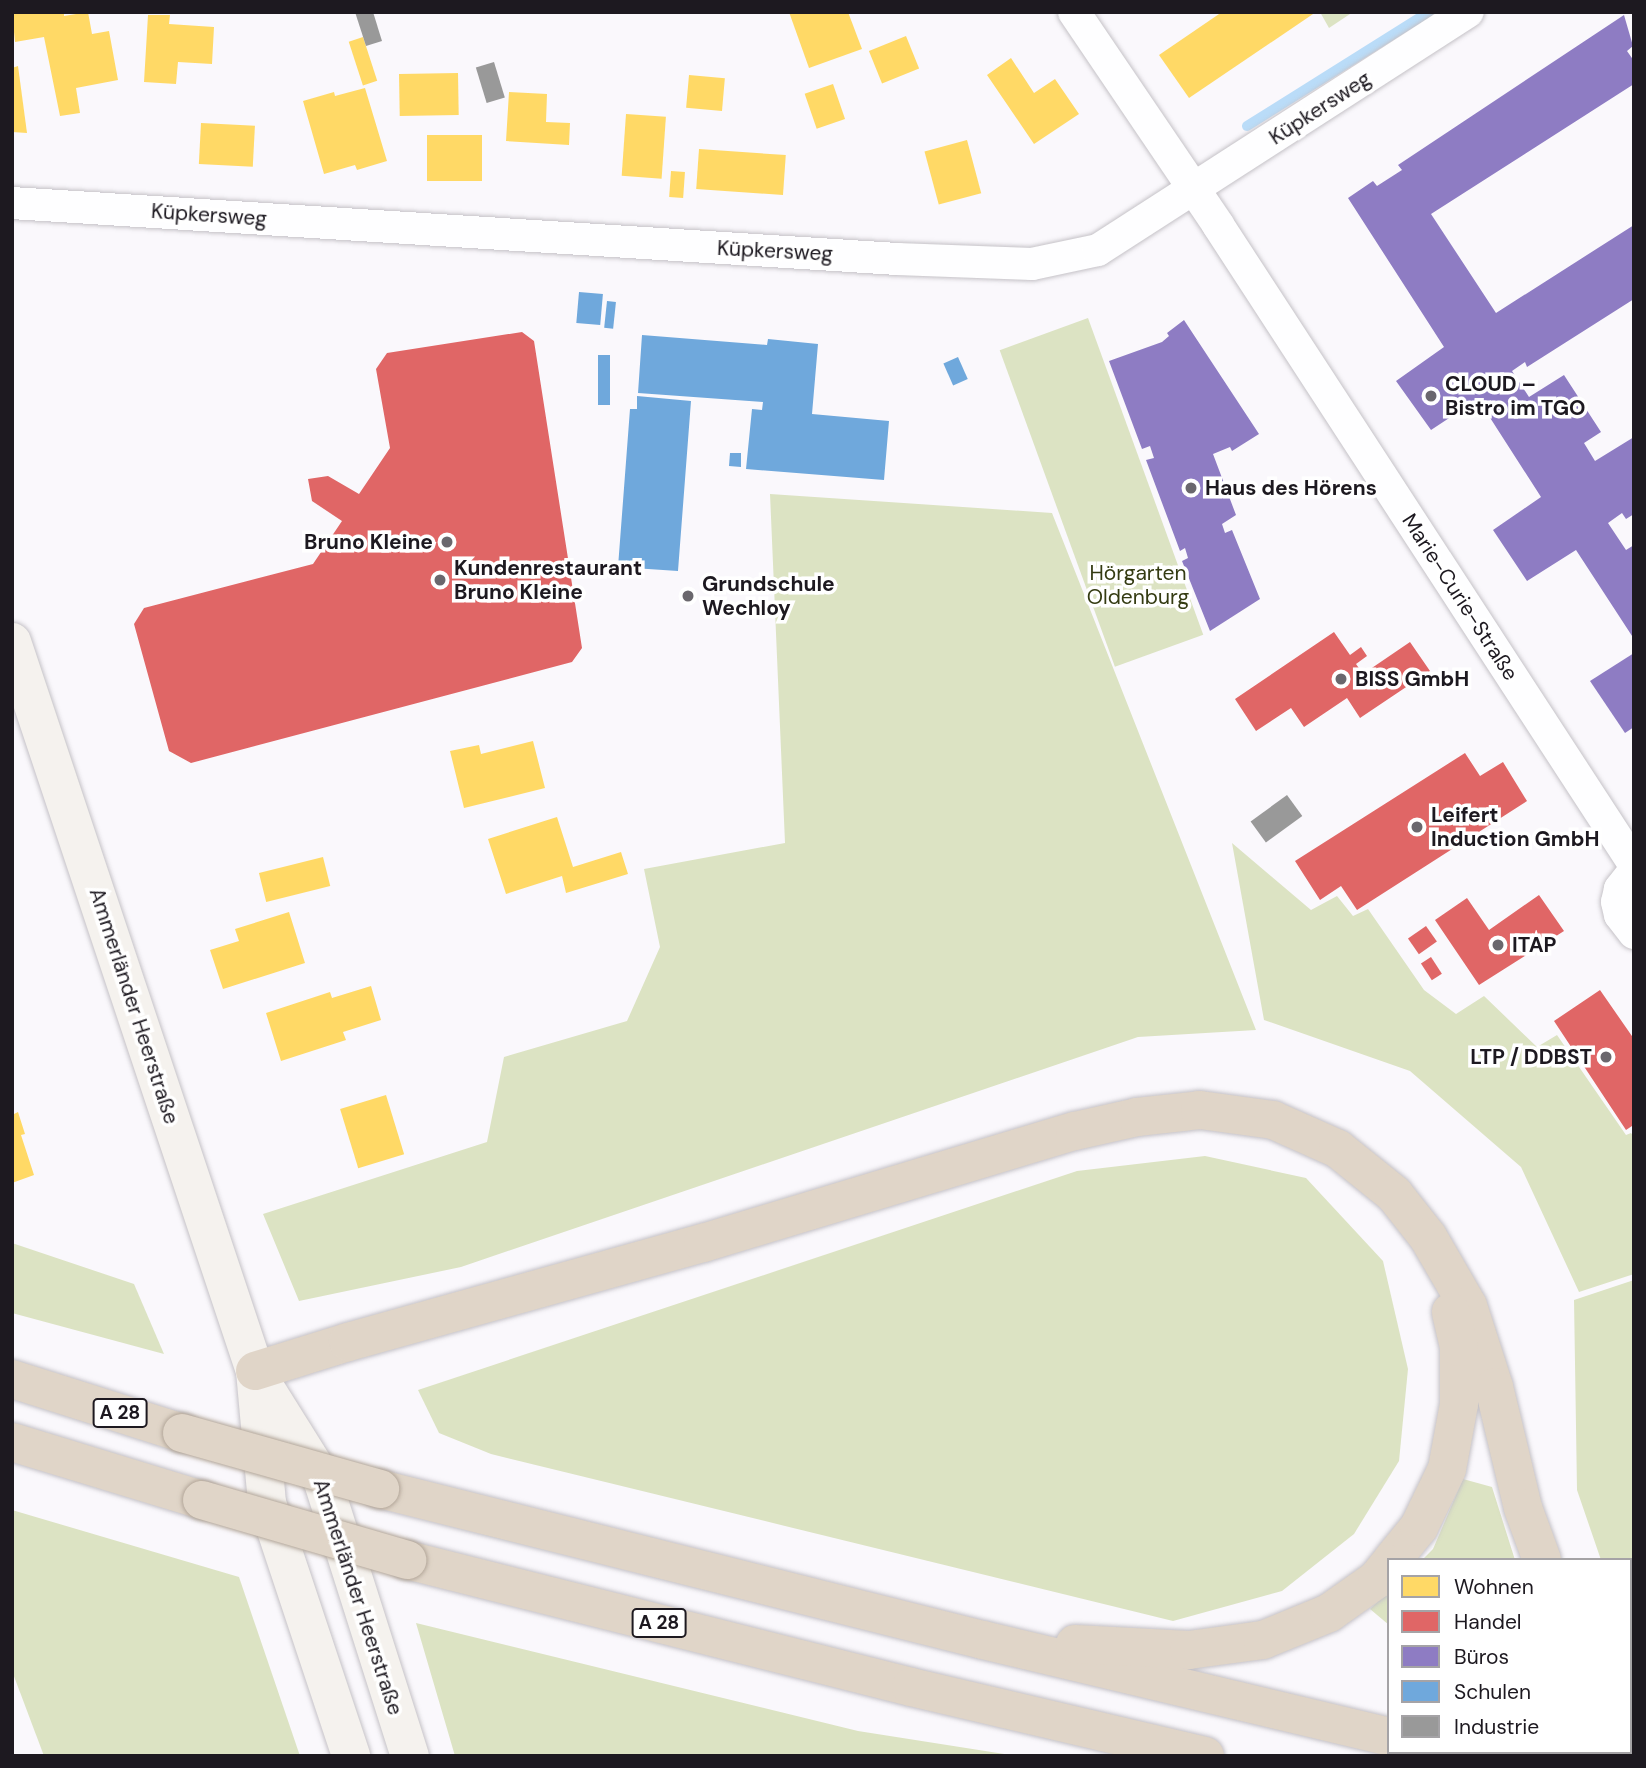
<!DOCTYPE html>
<meta charset="utf-8">
<style>
body{margin:0}
#map{position:relative;width:1646px;height:1768px;overflow:hidden;background:#faf8fc;font-family:"DM Sans",sans-serif}
div>[style]{position:absolute}
[style*='--x']{left:calc(var(--x)*1px);top:calc(var(--y)*1px);width:calc(var(--w)*1px);rotate:calc(var(--a)*1deg)}
.green>*{inset:0;background:#dce3c3;transform-origin:0 0}
.homes>*{inset:0;background:#ffd966;transform-origin:0 0}
.shops>*{inset:0;background:#e06666;transform-origin:0 0}
.offices>*{inset:0;background:#8e7cc3}
.schools>*{inset:0;background:#6fa8dc;transform-origin:0 0}
.industry>*{inset:0;background:#999;transform-origin:0 0}
.stream>*{height:10px;margin:-5px;padding:0 5px;transform-origin:5px;border-radius:5px;background:#badcf8}
.roads{filter:drop-shadow(0 0 2px #c5c2c7) drop-shadow(0 0 2px #c5c2c7)}
.street>*{height:32px;margin:-16px;padding:0 16px;transform-origin:16px;border-radius:16px;background:#fefeff}
.secondary>*{height:38px;margin:-19px;padding:0 19px;transform-origin:19px;border-radius:19px;background:#f5f2ee}
.highway>*{height:38px;margin:-19px;padding:0 19px;transform-origin:19px;border-radius:19px;background:#e0d5c8}
.bridges{filter:drop-shadow(0 0 2px #b2a699) drop-shadow(0 0 2px #b2a699)}
.highway-bridge>*{height:38px;margin:-19px;padding:0 19px;transform-origin:19px;border-radius:19px;background:#e0d5c8}
.dots>*{width:19px;height:19px;translate:-50% -50%;box-sizing:border-box;border:4px solid #fff;border-radius:50%}
span{translate:-50% -50%;white-space:nowrap;text-align:center;line-height:1.15;-webkit-text-stroke:7px #fff;paint-order:stroke}
.shield-label span{padding:2px 5px;background:#fff;border:2px solid;border-radius:5px;-webkit-text-stroke-width:0}
.shield-label{font-size:19px;color:#1d1920;font-weight:700}
.street-label{font-size:21px;color:#1d1920}
.poi-label{font-size:21px;color:#1d1920;font-weight:700}
.left{translate:0 -50%;text-align:left}
.right{translate:-100% -50%;text-align:right}
.park-label{font-size:21px;color:#343b12}
.frame{position:absolute;inset:0;border:14px solid #1d1920;pointer-events:none}
.legend{position:absolute;left:1387px;top:1558px;width:245px;height:196px;box-sizing:border-box;background:#fff;border:2px solid #a5a3a6;margin:0;padding:9px 12px;list-style:none;font-size:21px;color:#1d1920}
.legend li{display:flex;align-items:center;gap:14px;height:35px}
.legend b{width:35px;border:2px solid #a5a3a6}
</style>
<div id="map">
<div class="green">
<div style="clip-path:polygon(1320px 12px,1353px 12px,1329px 28px)"></div>
<div style="left:1088px;top:318px;width:337px;height:94px;rotate:70deg"></div>
<div style="clip-path:polygon(770px 494px,1052px 513px,1256px 1030px,1138px 1037px,461px 1267px,299px 1301px,263px 1214px,487px 1142px,504px 1057px,627px 1021px,660px 947px,644px 869px,785px 843px)"></div>
<div style="clip-path:polygon(1232px 843px,1311px 910px,1337px 896px,1353px 916px,1368px 909px,1424px 990px,1456px 1014px,1484px 996px,1537px 1047px,1557px 1035px,1626px 1135px,1631px 1133px,1634px 1137px,1634px 1274px,1579px 1292px,1521px 1167px,1410px 1071px,1264px 1020px)"></div>
<div style="clip-path:polygon(1205px 1156px,1306px 1178px,1383px 1261px,1408px 1369px,1399px 1461px,1354px 1534px,1282px 1591px,1173px 1621px,491px 1454px,439px 1433px,418px 1390px,1077px 1171px)"></div>
<div style="clip-path:polygon(12px 1243px,134px 1284px,164px 1354px,12px 1313px)"></div>
<div style="clip-path:polygon(1634px 1280px,1634px 1623px,1630px 1617px,1630px 1560px,1601px 1560px,1577px 1490px,1574px 1300px)"></div>
<div style="clip-path:polygon(1463px 1479px,1492px 1487px,1515px 1560px,1422px 1560px,1433px 1549px)"></div>
<div style="clip-path:polygon(12px 1510px,239px 1577px,300px 1756px,44px 1756px,12px 1671px)"></div>
<div style="clip-path:polygon(1389px 1591px,1389px 1625px,1370px 1609px)"></div>
<div style="clip-path:polygon(416px 1623px,858px 1731px,1017px 1756px,455px 1756px)"></div>
</div>
<div class="homes">
<div style="clip-path:polygon(12px 12px,64px 12px,64px 16px,88px 12px,92px 34px,109px 31px,118px 80px,76px 88px,80px 113px,60px 116px,44px 37px,15px 42px)"></div>
<div style="clip-path:polygon(789px 12px,848px 12px,862px 49px,809px 68px)"></div>
<div style="clip-path:polygon(1222px 12px,1316px 12px,1189px 98px,1159px 55px)"></div>
<div style="clip-path:polygon(148px 15px,170px 15px,169px 24px,214px 27px,212px 64px,178px 62px,176px 84px,144px 82px)"></div>
<div style="left:906px;top:36px;width:35px;height:40px;rotate:68deg"></div>
<div style="left:363px;top:37px;width:46px;height:15px;rotate:72deg"></div>
<div style="clip-path:polygon(1011px 58px,1034px 93px,1055px 79px,1079px 114px,1034px 144px,987px 75px)"></div>
<div style="clip-path:polygon(18px 66px,27px 133px,12px 132px,12px 68px)"></div>
<div style="left:458px;top:73px;width:42px;height:59px;rotate:89deg"></div>
<div style="left:689px;top:75px;width:36px;height:33px;rotate:5deg"></div>
<div style="left:833px;top:84px;width:37px;height:30px;rotate:71deg"></div>
<div style="clip-path:polygon(365px 88px,387px 161px,357px 170px,355px 165px,324px 174px,303px 101px,334px 92px,335px 96px)"></div>
<div style="clip-path:polygon(509px 92px,547px 94px,546px 122px,570px 123px,569px 145px,506px 141px)"></div>
<div style="left:626px;top:114px;width:40px;height:62px;rotate:4deg"></div>
<div style="left:201px;top:123px;width:54px;height:41px;rotate:3deg"></div>
<div style="left:427px;top:135px;width:55px;height:46px"></div>
<div style="left:967px;top:140px;width:55px;height:44px;rotate:75deg"></div>
<div style="left:699px;top:149px;width:87px;height:40px;rotate:4deg"></div>
<div style="left:671px;top:171px;width:14px;height:26px;rotate:4deg"></div>
<div style="clip-path:polygon(533px 741px,545px 788px,464px 808px,450px 751px,479px 745px,481px 754px)"></div>
<div style="clip-path:polygon(557px 817px,573px 867px,621px 852px,628px 874px,566px 893px,562px 876px,506px 894px,488px 839px)"></div>
<div style="left:323px;top:857px;width:30px;height:66px;rotate:76deg"></div>
<div style="clip-path:polygon(289px 912px,305px 963px,223px 989px,210px 950px,239px 941px,235px 929px)"></div>
<div style="clip-path:polygon(371px 986px,381px 1020px,343px 1032px,346px 1040px,281px 1061px,266px 1013px,330px 992px,332px 998px)"></div>
<div style="left:386px;top:1095px;width:62px;height:48px;rotate:73deg"></div>
<div style="clip-path:polygon(18px 1112px,25px 1134px,21px 1135px,34px 1175px,12px 1183px,12px 1115px)"></div>
</div>
<div class="shops">
<div style="clip-path:polygon(522px 332px,534px 341px,582px 648px,572px 662px,191px 763px,169px 751px,134px 624px,144px 608px,313px 564px,342px 521px,312px 501px,308px 479px,328px 476px,359px 494px,390px 448px,376px 369px,387px 353px)"></div>
<div style="clip-path:polygon(1334px 632px,1350px 655px,1361px 647px,1367px 656px,1356px 664px,1363px 674px,1410px 642px,1430px 671px,1360px 718px,1347px 698px,1304px 727px,1291px 708px,1256px 731px,1235px 699px)"></div>
<div style="clip-path:polygon(1465px 753px,1480px 776px,1503px 762px,1527px 801px,1357px 910px,1341px 886px,1320px 900px,1295px 861px)"></div>
<div style="clip-path:polygon(1539px 895px,1564px 931px,1479px 985px,1435px 920px,1467px 898px,1489px 930px)"></div>
<div style="left:1426px;top:926px;width:19px;height:22px;rotate:55deg"></div>
<div style="left:1431px;top:957px;width:20px;height:12px;rotate:57deg"></div>
<div style="clip-path:polygon(1600px 990px,1634px 1039px,1634px 1129px,1632px 1126px,1626px 1130px,1554px 1021px)"></div>
</div>
<div class="offices">
<div style="clip-path:polygon(1624px 15px,1633px 46px,1627px 51px,1634px 61px,1634px 84px,1431px 214px,1496px 313px,1634px 225px,1634px 299px,1527px 367px,1525px 362px,1512px 371px,1529px 397px,1564px 375px,1601px 432px,1584px 443px,1595px 461px,1634px 437px,1634px 514px,1626px 519px,1622px 513px,1608px 523px,1626px 550px,1634px 545px,1634px 639px,1576px 550px,1527px 581px,1493px 530px,1541px 497px,1478px 399px,1431px 430px,1396px 381px,1444px 347px,1348px 198px,1373px 181px,1377px 186px,1402px 170px,1398px 165px)"></div>
<div style="clip-path:polygon(1184px 320px,1259px 434px,1232px 451px,1230px 447px,1213px 454px,1236px 515px,1222px 524px,1225px 533px,1232px 530px,1260px 599px,1210px 631px,1182px 561px,1188px 558px,1185px 548px,1180px 551px,1146px 460px,1154px 458px,1150px 446px,1142px 449px,1109px 361px,1162px 342px,1169px 336px,1167px 333px)"></div>
<div style="clip-path:polygon(1634px 653px,1634px 727px,1625px 733px,1590px 681px)"></div>
</div>
<div class="schools">
<div style="left:579px;top:292px;width:24px;height:31px;rotate:5deg"></div>
<div style="left:607px;top:301px;width:9px;height:27px;rotate:6deg"></div>
<div style="clip-path:polygon(642px 335px,767px 345px,768px 339px,818px 344px,812px 414px,889px 421px,884px 480px,746px 469px,752px 409px,762px 410px,763px 402px,638px 393px)"></div>
<div style="left:598px;top:355px;width:12px;height:50px"></div>
<div style="left:958px;top:357px;width:24px;height:16px;rotate:66deg"></div>
<div style="clip-path:polygon(637px 396px,691px 401px,678px 571px,618px 567px,630px 409px,637px 409px)"></div>
<div style="clip-path:polygon(730px 453px,741px 453px,741px 467px,729px 466px)"></div>
</div>
<div class="industry">
<div style="clip-path:polygon(355px 12px,373px 12px,382px 41px,366px 46px)"></div>
<div style="left:494px;top:62px;width:37px;height:19px;rotate:73deg"></div>
<div style="left:1287px;top:795px;width:26px;height:45px;rotate:54deg"></div>
</div>
<div class="stream">
<div style="--x:1247;--y:126;--w:215;--a:-32.1"></div>
</div>
<div class="roads">
<div class="street">
<div style="--x:1074;--y:12;--w:257;--a:55.9"></div>
<div style="--x:1218;--y:225;--w:762;--a:56.94"></div>
<div style="--x:12;--y:203;--w:887;--a:3.62"></div>
<div style="--x:897;--y:259;--w:135;--a:2.1"></div>
<div style="--x:1032;--y:264;--w:67;--a:-12"></div>
<div style="--x:1098;--y:250;--w:440;--a:-32.8"></div>
<div style="--x:1634;--y:871;--w:23;--a:128"></div>
<div style="--x:1620;--y:889;--w:13;--a:103"></div>
<div style="--x:1617;--y:902;--w:13;--a:77"></div>
<div style="--x:1620;--y:915;--w:23;--a:52"></div>
</div>
<div class="secondary">
<div style="--x:12;--y:642;--w:768;--a:71.57"></div>
<div style="--x:255;--y:1371;--w:133;--a:84.8"></div>
<div style="--x:267;--y:1503;--w:267;--a:71.6"></div>
<div style="--x:259;--y:1378;--w:119;--a:58"></div>
<div style="--x:322;--y:1479;--w:291;--a:72.4"></div>
</div>
<div class="highway">
<div style="--x:255;--y:1371;--w:97;--a:-17.3"></div>
<div style="--x:348;--y:1342;--w:369;--a:-15.6"></div>
<div style="--x:703;--y:1243;--w:388;--a:-16.8"></div>
<div style="--x:1075;--y:1131;--w:64;--a:-12.7"></div>
<div style="--x:1137;--y:1117;--w:63;--a:-6.3"></div>
<div style="--x:1200;--y:1110;--w:74;--a:7.8"></div>
<div style="--x:1273;--y:1120;--w:71;--a:24"></div>
<div style="--x:1338;--y:1149;--w:72;--a:38.8"></div>
<div style="--x:1394;--y:1194;--w:55;--a:51.7"></div>
<div style="--x:1428;--y:1237;--w:80;--a:59.9"></div>
<div style="--x:1468;--y:1306;--w:85;--a:72.2"></div>
<div style="--x:1494;--y:1387;--w:124;--a:76.5"></div>
<div style="--x:1523;--y:1508;--w:55;--a:69.9"></div>
<div style="--x:12;--y:1379;--w:178;--a:17.6"></div>
<div style="--x:12;--y:1442;--w:199;--a:17"></div>
<div style="--x:380;--y:1489;--w:622;--a:14.06"></div>
<div style="--x:983;--y:1640;--w:417;--a:13.4"></div>
<div style="--x:407;--y:1560;--w:520;--a:14.14"></div>
<div style="--x:911;--y:1687;--w:302;--a:13.2"></div>
<div style="--x:1392;--y:1560;--w:43;--a:-50.7"></div>
<div style="--x:1419;--y:1527;--w:64;--a:-64.2"></div>
<div style="--x:1447;--y:1469;--w:66;--a:-79.5"></div>
<div style="--x:1459;--y:1404;--w:57;--a:-90"></div>
<div style="--x:1459;--y:1347;--w:36;--a:-103"></div>
<div style="--x:1075;--y:1644;--w:114;--a:3"></div>
<div style="--x:1189;--y:1650;--w:75;--a:-7.7"></div>
<div style="--x:1263;--y:1640;--w:71;--a:-22.2"></div>
<div style="--x:1329;--y:1613;--w:59;--a:-35.3"></div>
<div style="--x:1377;--y:1579;--w:19;--a:-51"></div>
<div style="--x:1630;--y:1694;--w:5;--a:37"></div>
<div style="--x:1453;--y:1752;--w:16;--a:15"></div>
</div>
</div>
<div class="bridges">
<div class="highway-bridge">
<div style="--x:182;--y:1433;--w:206;--a:15.8"></div>
<div style="--x:202;--y:1500;--w:214;--a:16.3"></div>
</div>
</div>
<div class="dots">
<div style="left:1431px;top:396px;background:#6a676d"></div>
<div style="left:1191px;top:488px;background:#6a676d"></div>
<div style="left:447px;top:542px;background:#6a676d"></div>
<div style="left:440px;top:580px;background:#6a676d"></div>
<div style="left:688px;top:596px;background:#6a676d"></div>
<div style="left:1341px;top:679px;background:#6a676d"></div>
<div style="left:1417px;top:827px;background:#6a676d"></div>
<div style="left:1498px;top:945px;background:#6a676d"></div>
<div style="left:1606px;top:1057px;background:#6a676d"></div>
</div>
<div class="shield-label">
<span style="left:120px;top:1413px">A 28</span>
<span style="left:659px;top:1623px">A 28</span>
</div>
<div class="street-label">
<span style="left:1320px;top:108px;rotate:-33deg">Küpkersweg</span>
<span style="left:209px;top:215px;rotate:4deg">Küpkersweg</span>
<span style="left:775px;top:251px;rotate:3deg">Küpkersweg</span>
<span style="left:1460px;top:597px;rotate:57deg">Marie-Curie-Straße</span>
<span style="left:134px;top:1006px;rotate:72deg">Ammerländer Heerstraße</span>
<span style="left:358px;top:1597px;rotate:72deg">Ammerländer Heerstraße</span>
</div>
<div class="poi-label">
<span class="left" style="left:1445px;top:396px">CLOUD –<br>Bistro im TGO</span>
<span class="left" style="left:1205px;top:488px">Haus des Hörens</span>
<span class="right" style="left:433px;top:542px">Bruno Kleine</span>
<span class="left" style="left:454px;top:580px">Kundenrestaurant<br>Bruno Kleine</span>
<span class="left" style="left:702px;top:596px">Grundschule<br>Wechloy</span>
<span class="left" style="left:1355px;top:679px">BISS GmbH</span>
<span class="left" style="left:1431px;top:827px">Leifert<br>Induction GmbH</span>
<span class="left" style="left:1512px;top:945px">ITAP</span>
<span class="right" style="left:1592px;top:1057px">LTP / DDBST</span>
</div>
<div class="park-label">
<span style="left:1138px;top:585px">Hörgarten<br>Oldenburg</span>
</div>
<div class="frame"></div>
<ul class="legend">
<li><b style="height:19px;background:#ffd966"></b>Wohnen</li>
<li><b style="height:19px;background:#e06666"></b>Handel</li>
<li><b style="height:19px;background:#8e7cc3"></b>Büros</li>
<li><b style="height:19px;background:#6fa8dc"></b>Schulen</li>
<li><b style="height:19px;background:#999"></b>Industrie</li>
</ul>
</div>
